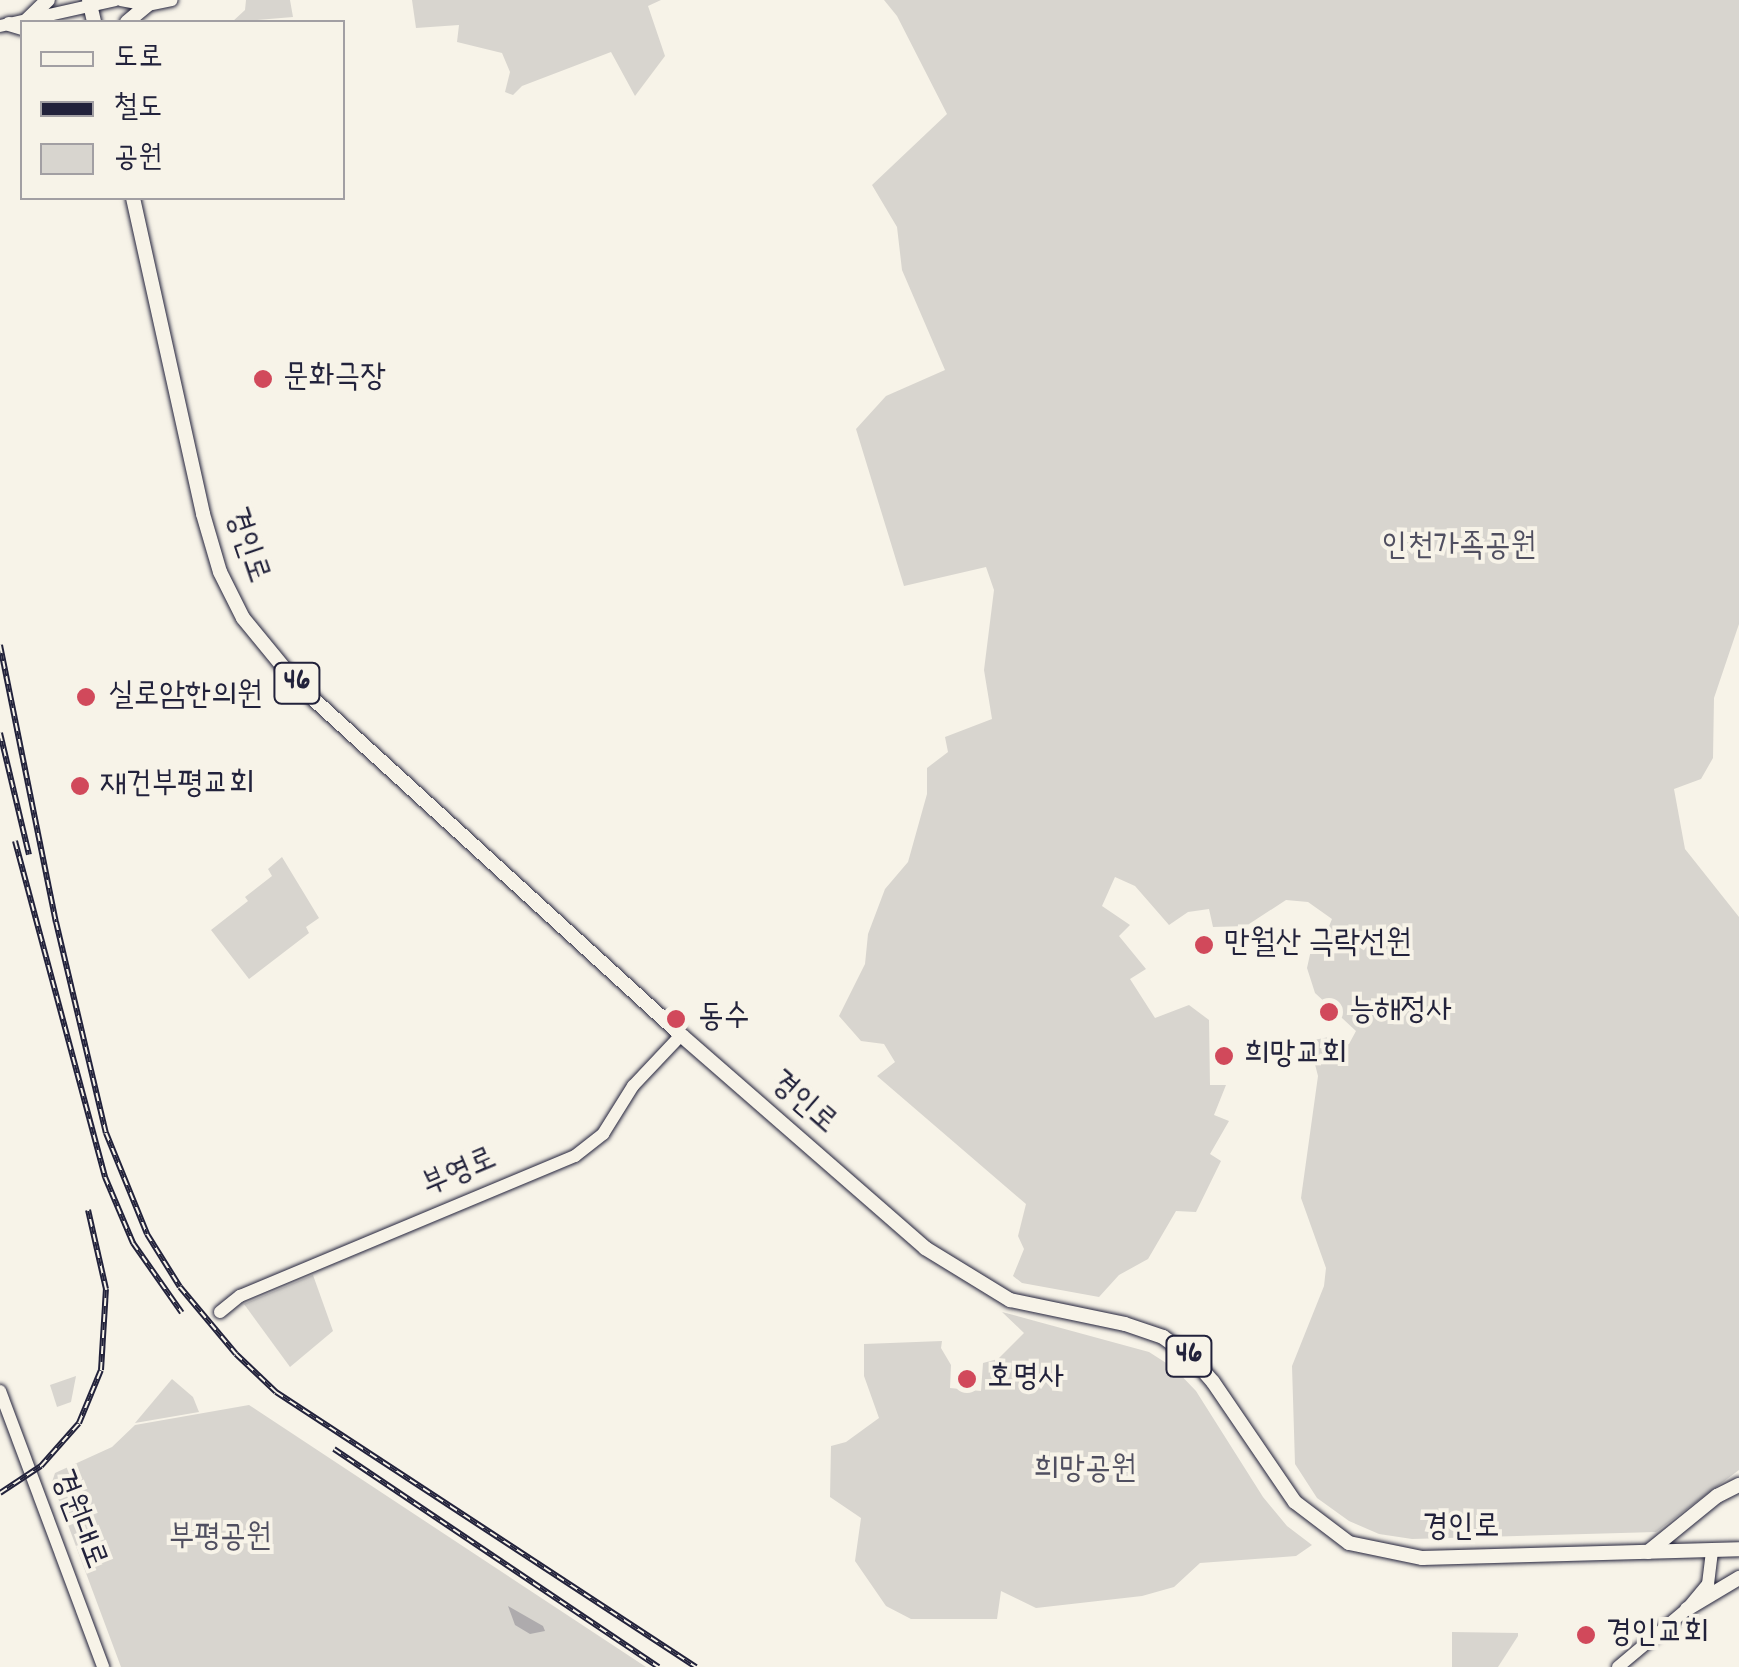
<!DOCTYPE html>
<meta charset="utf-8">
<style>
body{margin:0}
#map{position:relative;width:1739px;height:1667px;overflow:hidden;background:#f7f3e8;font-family:Dekko,"Poor Story",sans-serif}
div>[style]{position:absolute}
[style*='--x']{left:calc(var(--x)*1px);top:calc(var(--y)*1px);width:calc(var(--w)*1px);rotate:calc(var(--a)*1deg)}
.green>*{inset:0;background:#d8d5cf}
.water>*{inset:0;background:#aeabad}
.roads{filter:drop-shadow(0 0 2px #22223b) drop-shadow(0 0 2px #22223b)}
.secondary>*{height:12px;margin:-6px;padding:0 6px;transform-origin:6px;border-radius:6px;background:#f7f3e8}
.primary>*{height:14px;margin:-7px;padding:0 7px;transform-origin:7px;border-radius:7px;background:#f7f3e8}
.rail>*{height:6px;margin-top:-3px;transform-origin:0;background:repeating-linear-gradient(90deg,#f7f3e8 0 8px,#22223b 0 16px);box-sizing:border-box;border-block:2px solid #22223b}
.dots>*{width:28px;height:28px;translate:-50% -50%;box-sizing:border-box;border:5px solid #f7f3e8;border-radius:50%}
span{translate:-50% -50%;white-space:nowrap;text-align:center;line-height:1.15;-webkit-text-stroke:8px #f7f3e8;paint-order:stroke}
.shield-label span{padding:2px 8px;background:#f7f3e8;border:2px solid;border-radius:8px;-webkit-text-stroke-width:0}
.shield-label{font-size:30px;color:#22223b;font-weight:700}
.poi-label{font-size:32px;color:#22223b}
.left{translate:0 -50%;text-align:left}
.street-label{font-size:32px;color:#22223b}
.park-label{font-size:32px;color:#504f60}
.legend{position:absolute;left:20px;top:20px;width:325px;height:180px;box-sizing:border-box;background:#f7f3e8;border:2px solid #a29fa3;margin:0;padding:12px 18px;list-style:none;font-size:30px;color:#22223b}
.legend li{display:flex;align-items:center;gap:20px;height:50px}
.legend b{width:50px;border:2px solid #a29fa3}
</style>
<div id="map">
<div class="green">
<div style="clip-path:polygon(246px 0,290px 0,293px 17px,232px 22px,245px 10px)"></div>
<div style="clip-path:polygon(412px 0,661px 0,648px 6px,665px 56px,635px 96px,611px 52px,522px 86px,513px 95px,505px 92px,510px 72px,502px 53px,457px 42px,459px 25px,416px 28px)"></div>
<div style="clip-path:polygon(884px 0,1739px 0,1739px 624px,1714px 698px,1713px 758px,1701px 779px,1674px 789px,1685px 849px,1739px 917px,1739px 1470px,1656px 1532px,1412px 1539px,1379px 1534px,1349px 1521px,1317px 1498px,1295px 1464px,1292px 1366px,1324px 1286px,1326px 1268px,1301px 1198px,1318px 1076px,1309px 1041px,1329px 1037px,1333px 1044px,1349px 1044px,1356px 1031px,1315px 993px,1307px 968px,1311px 950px,1323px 941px,1332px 919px,1308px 902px,1286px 900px,1246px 926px,1213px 927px,1209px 909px,1188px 912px,1169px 925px,1135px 886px,1115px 877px,1102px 906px,1130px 925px,1119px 936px,1146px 969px,1130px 979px,1155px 1018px,1189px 1005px,1209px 1020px,1210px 1085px,1226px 1085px,1214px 1115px,1229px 1121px,1210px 1154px,1221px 1161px,1196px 1212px,1176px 1211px,1148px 1259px,1119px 1275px,1099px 1297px,1022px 1283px,1013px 1276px,1024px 1249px,1018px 1236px,1026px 1204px,877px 1076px,895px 1062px,884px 1044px,861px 1041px,839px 1016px,865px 964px,868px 934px,885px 889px,908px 862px,927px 794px,927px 768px,948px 752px,945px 737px,992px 719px,984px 670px,994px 590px,986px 567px,904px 586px,856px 429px,886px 396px,945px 370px,902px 270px,897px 227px,872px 185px,947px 114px,897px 16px)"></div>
<div style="clip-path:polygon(282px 857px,319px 918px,306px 927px,309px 933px,249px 979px,211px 930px,248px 901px,245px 897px,272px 876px,268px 869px)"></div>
<div style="clip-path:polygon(313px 1275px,333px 1331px,290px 1367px,244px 1304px)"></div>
<div style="clip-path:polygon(1002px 1312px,1149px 1352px,1174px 1368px,1196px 1391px,1263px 1497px,1287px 1526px,1312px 1545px,1296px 1556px,1200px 1563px,1174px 1587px,1142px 1596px,1036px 1608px,1001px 1591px,997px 1619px,911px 1619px,886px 1606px,855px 1561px,861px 1518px,830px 1497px,831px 1446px,846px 1442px,879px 1418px,864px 1376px,864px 1344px,942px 1341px,941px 1348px,951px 1365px,950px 1388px,981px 1391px,983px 1363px,998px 1359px,1024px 1333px)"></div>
<div style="clip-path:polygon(76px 1376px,71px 1402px,57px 1407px,50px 1385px)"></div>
<div style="clip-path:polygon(172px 1379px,193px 1397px,199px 1412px,135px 1423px)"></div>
<div style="clip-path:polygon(249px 1405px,646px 1667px,121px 1667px,52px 1482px,55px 1473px,112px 1447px,135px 1425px)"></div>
<div style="clip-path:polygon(1452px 1632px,1518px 1633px,1518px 1636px,1498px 1667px,1452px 1667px)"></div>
</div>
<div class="water">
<div style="clip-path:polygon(508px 1606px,543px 1626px,545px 1631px,530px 1634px,515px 1625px)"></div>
</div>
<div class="roads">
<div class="secondary">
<div style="--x:121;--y:0;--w:26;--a:11"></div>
<div style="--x:147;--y:5;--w:25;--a:-11"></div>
<div style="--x:0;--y:26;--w:118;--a:-12.7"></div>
<div style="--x:220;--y:1312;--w:26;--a:-39"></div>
<div style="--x:240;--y:1296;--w:363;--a:-22.7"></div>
<div style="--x:575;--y:1156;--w:36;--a:-38"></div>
<div style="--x:603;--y:1134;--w:57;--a:-58"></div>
<div style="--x:633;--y:1086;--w:70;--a:-46.7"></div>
<div style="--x:0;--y:1391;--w:295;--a:69.5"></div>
<div style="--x:1618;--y:1667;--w:90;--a:-40"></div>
<div style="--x:1687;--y:1609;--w:33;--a:-50"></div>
<div style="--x:1708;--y:1584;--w:34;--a:-83"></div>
</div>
<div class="primary">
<div style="--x:89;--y:0;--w:23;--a:77"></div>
<div style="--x:27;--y:20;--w:29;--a:-44"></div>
<div style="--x:127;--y:22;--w:26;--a:-40"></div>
<div style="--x:9;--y:24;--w:14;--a:17"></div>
<div style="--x:133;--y:198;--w:324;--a:77.5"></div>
<div style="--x:203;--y:514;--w:60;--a:73.7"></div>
<div style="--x:220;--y:572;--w:51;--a:63.4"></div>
<div style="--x:243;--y:618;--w:87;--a:50.6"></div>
<div style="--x:298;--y:685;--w:519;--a:42.42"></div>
<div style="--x:681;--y:1035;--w:324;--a:41.1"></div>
<div style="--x:925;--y:1248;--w:100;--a:31.5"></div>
<div style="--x:1010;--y:1300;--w:117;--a:11.8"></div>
<div style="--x:1125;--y:1324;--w:40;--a:18.9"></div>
<div style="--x:1163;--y:1337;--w:37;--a:36"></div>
<div style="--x:1193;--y:1359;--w:30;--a:49"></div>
<div style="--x:1213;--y:1382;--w:145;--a:55.7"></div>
<div style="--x:1295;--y:1502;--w:68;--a:37.2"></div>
<div style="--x:1349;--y:1543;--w:75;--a:11.6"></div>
<div style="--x:1422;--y:1558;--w:317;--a:-1.6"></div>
<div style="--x:1648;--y:1552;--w:89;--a:-39.1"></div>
<div style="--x:1717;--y:1496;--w:25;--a:-27"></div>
<div style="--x:1687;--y:1609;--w:61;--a:-30.8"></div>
</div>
</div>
<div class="rail">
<div style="--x:0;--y:645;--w:283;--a:78.6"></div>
<div style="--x:56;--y:922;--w:217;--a:76.7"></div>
<div style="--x:106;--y:1133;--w:109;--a:67.9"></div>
<div style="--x:147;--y:1234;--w:62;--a:58.1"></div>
<div style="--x:180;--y:1287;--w:87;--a:50.1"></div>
<div style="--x:236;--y:1354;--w:55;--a:43.5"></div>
<div style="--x:276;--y:1392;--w:502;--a:33.22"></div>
<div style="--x:0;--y:733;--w:125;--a:76.6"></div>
<div style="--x:15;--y:841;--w:348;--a:75"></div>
<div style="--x:105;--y:1177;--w:72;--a:67"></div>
<div style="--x:133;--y:1243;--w:85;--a:55"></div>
<div style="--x:334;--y:1449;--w:391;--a:33.9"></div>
<div style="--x:0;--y:1493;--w:49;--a:-33.4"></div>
<div style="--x:41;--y:1466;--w:57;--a:-48.5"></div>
<div style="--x:79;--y:1423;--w:57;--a:-67.5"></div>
<div style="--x:101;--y:1370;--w:81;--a:-86.5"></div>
<div style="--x:106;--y:1289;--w:81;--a:-102.8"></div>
</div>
<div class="dots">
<div style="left:263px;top:379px;background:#d1495b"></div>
<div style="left:86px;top:697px;background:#d1495b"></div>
<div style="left:80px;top:786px;background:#d1495b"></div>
<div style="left:1204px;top:945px;background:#d1495b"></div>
<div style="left:1329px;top:1012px;background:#d1495b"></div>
<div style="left:676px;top:1019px;background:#d1495b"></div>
<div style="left:1224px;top:1056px;background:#d1495b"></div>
<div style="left:967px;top:1379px;background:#d1495b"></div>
<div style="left:1586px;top:1635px;background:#d1495b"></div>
</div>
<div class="shield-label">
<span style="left:297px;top:683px">46</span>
<span style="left:1189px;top:1356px">46</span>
</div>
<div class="poi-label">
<span class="left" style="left:283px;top:379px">문화극장</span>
<span class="left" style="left:108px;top:697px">실로암한의원</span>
<span class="left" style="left:100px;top:786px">재건부평교회</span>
<span class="left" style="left:1224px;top:945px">만월산 극락선원</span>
<span class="left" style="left:1349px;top:1012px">능해정사</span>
<span class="left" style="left:698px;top:1019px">동수</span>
<span class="left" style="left:1244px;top:1056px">희망교회</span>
<span class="left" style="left:987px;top:1379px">호명사</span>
<span class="left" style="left:1606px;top:1635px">경인교회</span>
</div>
<div class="street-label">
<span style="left:245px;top:546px;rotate:71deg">경인로</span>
<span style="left:802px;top:1104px;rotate:41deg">경인로</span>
<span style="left:460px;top:1174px;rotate:-23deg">부영로</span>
<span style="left:77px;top:1520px;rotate:69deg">경원대로</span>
<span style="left:1461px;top:1529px">경인로</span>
</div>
<div class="park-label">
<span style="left:1459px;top:548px">인천가족공원</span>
<span style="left:1085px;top:1471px">희망공원</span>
<span style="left:220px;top:1539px">부평공원</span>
</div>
<ul class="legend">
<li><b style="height:12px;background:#f7f3e8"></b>도로</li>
<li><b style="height:12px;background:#22223b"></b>철도</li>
<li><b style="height:28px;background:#d8d5cf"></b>공원</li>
</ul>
</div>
